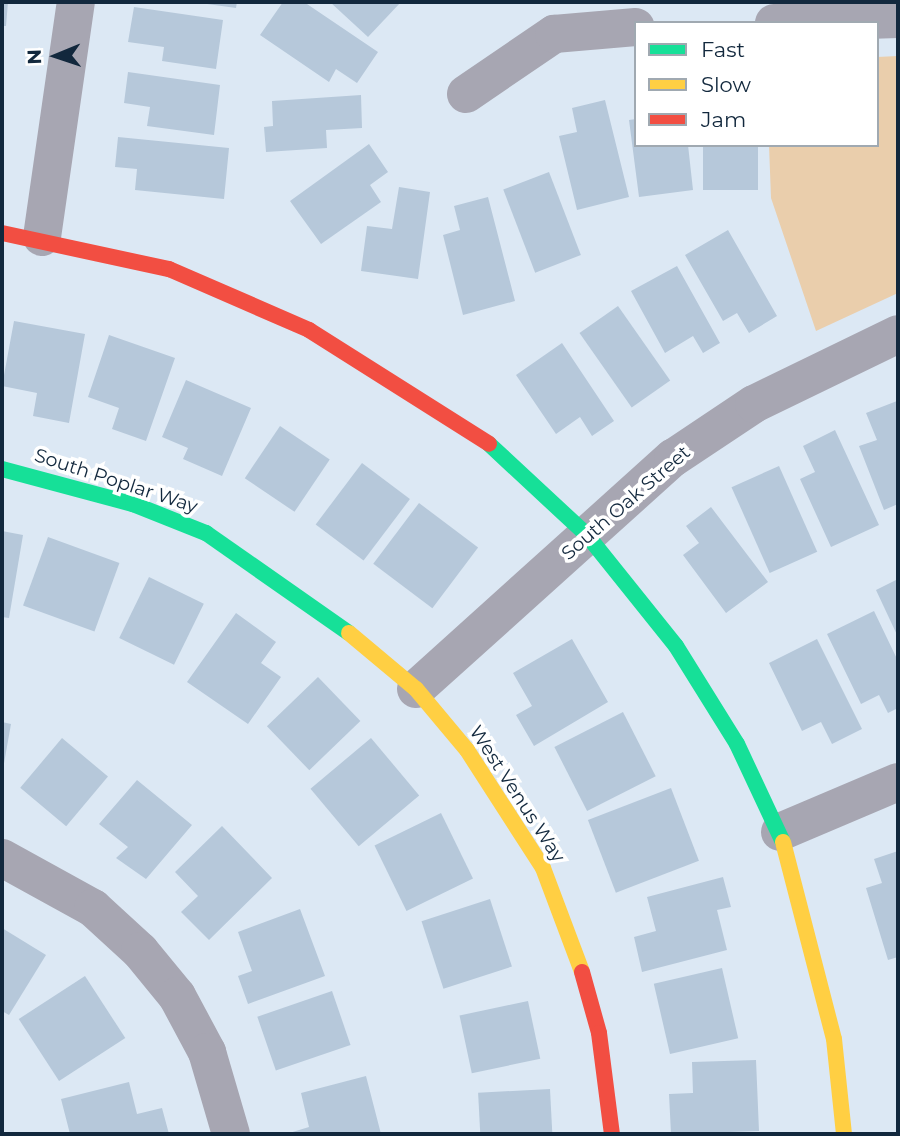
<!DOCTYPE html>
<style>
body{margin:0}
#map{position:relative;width:900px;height:1136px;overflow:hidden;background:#dce8f4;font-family:Montserrat,sans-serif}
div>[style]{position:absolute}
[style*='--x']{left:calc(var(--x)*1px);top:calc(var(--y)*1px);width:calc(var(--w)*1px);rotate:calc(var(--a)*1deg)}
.green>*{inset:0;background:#eaceac}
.building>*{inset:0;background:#b6c8da;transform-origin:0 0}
.street>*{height:38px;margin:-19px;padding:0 19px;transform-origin:19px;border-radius:19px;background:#a7a6b2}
.fast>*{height:16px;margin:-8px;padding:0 8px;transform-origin:8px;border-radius:8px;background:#16e098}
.slow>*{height:16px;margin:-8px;padding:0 8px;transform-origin:8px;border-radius:8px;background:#ffcf43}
.jam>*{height:16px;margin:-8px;padding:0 8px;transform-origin:8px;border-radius:8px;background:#f24e42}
span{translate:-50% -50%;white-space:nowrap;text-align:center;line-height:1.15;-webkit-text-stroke:7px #fff;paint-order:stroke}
.street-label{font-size:19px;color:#12283d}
.frame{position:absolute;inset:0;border:4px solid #12283d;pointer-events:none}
.legend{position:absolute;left:634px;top:21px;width:245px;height:126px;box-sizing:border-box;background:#fff;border:2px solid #a0a9b1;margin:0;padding:9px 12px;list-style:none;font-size:21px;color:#12283d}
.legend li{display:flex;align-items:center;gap:14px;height:35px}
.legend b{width:35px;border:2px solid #a0a9b1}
.north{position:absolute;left:21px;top:21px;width:70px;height:70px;-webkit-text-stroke:5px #fff;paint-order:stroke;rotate:268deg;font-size:19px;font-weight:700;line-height:28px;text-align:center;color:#12283d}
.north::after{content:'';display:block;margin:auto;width:24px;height:32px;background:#12283d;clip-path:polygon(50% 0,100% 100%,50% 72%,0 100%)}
</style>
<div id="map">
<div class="green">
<div style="clip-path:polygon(898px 56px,898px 293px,816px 331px,771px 198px,769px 145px,877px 145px,877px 57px)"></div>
</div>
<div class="building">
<div style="clip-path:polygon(2px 2px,8px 2px,6px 26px,2px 26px)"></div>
<div style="clip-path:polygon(193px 2px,237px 2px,236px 8px)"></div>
<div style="clip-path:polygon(283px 2px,304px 2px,378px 52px,357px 83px,336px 69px,329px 82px,260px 35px)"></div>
<div style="clip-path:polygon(330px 2px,401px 2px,368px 37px)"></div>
<div style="clip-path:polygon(134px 7px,223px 20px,216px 69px,162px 61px,164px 47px,128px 42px)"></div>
<div style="clip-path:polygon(128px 72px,220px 85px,214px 135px,147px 126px,150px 107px,124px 103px)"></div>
<div style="clip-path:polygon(361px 95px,362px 128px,326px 130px,327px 148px,266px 152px,264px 127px,273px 126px,272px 101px)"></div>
<div style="clip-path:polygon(605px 100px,629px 197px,577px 210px,559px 136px,577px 132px,572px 108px)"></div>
<div style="clip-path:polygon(636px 119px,636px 145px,688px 145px,693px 190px,639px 197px,629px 120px)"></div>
<div style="clip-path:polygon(118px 137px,229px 148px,224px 199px,135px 190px,137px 169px,115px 167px)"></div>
<div style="clip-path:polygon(369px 144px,388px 172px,370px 185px,381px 202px,321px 244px,290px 201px)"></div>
<div style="left:703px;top:145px;width:55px;height:45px"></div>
<div style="left:549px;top:172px;width:89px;height:49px;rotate:69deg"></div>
<div style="clip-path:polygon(399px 187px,430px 192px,418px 279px,361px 271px,367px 226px,392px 229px)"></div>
<div style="clip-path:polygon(488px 197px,515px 301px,463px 315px,443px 235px,460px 230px,454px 206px)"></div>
<div style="clip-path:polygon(728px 230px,777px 316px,749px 333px,737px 313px,723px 321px,685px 255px)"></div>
<div style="clip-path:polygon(677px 266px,720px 343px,703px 353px,693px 336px,665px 353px,631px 291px)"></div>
<div style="left:618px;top:306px;width:91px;height:47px;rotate:55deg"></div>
<div style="clip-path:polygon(14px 321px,85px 334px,69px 423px,33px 416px,37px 393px,2px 386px)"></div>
<div style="clip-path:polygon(109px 335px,175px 358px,146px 441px,112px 429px,119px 408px,88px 397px)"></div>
<div style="clip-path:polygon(562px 343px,614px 421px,592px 436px,580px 417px,556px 434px,516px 375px)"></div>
<div style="clip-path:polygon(186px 380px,251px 408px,222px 476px,183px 459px,188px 448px,162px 437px)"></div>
<div style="clip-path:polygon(897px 401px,898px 504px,884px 510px,859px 446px,877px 440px,866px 413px)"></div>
<div style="left:280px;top:426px;width:60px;height:63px;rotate:34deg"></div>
<div style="clip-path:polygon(835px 430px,879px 525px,831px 547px,800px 479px,815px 472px,803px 446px)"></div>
<div style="left:362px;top:463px;width:60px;height:77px;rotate:37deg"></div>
<div style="left:779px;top:466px;width:94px;height:52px;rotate:66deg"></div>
<div style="left:419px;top:503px;width:74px;height:76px;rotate:37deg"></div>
<div style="clip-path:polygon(711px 507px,768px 582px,726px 613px,683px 555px,699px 543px,686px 526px)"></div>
<div style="clip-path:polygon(2px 531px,23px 535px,9px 618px,2px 617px)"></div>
<div style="left:48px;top:537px;width:76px;height:73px;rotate:20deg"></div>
<div style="left:149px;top:577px;width:61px;height:68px;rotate:26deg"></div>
<div style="clip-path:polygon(898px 579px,898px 637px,876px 590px)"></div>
<div style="clip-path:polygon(874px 611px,898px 661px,898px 708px,888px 713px,879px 695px,861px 704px,827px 634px)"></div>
<div style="clip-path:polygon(236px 613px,276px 642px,261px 663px,281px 677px,248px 724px,187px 682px)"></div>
<div style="clip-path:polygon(572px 639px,608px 702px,534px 746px,516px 715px,532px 706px,513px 673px)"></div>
<div style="clip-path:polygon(817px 639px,862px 729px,832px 744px,821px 722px,802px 731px,769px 663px)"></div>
<div style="left:318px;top:677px;width:61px;height:71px;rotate:46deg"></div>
<div style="left:623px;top:712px;width:72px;height:77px;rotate:63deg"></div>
<div style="clip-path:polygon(2px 722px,11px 724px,3px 769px,2px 768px)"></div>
<div style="left:62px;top:738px;width:60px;height:65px;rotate:40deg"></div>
<div style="left:371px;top:738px;width:75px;height:79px;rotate:50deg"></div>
<div style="clip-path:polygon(137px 780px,192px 825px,146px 879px,116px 858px,128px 847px,99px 824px)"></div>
<div style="left:671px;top:788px;width:78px;height:89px;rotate:69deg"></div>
<div style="left:441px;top:813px;width:73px;height:74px;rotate:64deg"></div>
<div style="clip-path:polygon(222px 826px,272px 878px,209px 940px,181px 912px,198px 896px,175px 872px)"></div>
<div style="clip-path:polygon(898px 851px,898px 957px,888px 960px,866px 888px,882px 883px,874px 859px)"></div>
<div style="clip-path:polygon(723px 877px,731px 907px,717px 910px,727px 950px,642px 972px,634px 937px,656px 931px,647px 897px)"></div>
<div style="left:490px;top:899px;width:71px;height:72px;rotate:72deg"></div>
<div style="clip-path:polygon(300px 909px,325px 976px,248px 1004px,238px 976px,252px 971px,238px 932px)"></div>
<div style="clip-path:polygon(2px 928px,46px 955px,9px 1015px,2px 1011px)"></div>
<div style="left:722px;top:968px;width:72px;height:70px;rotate:77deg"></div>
<div style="left:85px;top:976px;width:74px;height:79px;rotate:57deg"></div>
<div style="left:332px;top:991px;width:57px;height:79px;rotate:71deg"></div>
<div style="left:528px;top:1001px;width:59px;height:70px;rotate:78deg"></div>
<div style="clip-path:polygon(756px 1060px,759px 1131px,671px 1134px,669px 1094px,693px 1093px,692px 1062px)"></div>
<div style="clip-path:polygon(366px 1076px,381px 1134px,286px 1134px,309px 1127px,301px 1093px)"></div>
<div style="clip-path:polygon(129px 1082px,137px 1114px,162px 1108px,169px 1134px,70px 1134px,61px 1099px)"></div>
<div style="left:550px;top:1089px;width:45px;height:72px;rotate:87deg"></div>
</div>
<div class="street">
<div style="--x:774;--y:23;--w:124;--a:-1.8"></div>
<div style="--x:466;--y:94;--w:107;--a:-34.3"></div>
<div style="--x:554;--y:34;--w:82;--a:-4.9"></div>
<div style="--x:42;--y:237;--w:237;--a:-81.8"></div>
<div style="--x:416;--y:689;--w:346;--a:-42"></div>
<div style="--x:673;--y:458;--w:97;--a:-33.7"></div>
<div style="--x:754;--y:404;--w:160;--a:-25.9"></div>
<div style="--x:780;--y:832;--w:128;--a:-23"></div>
<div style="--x:2;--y:858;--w:104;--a:28.8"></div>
<div style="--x:93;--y:908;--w:64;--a:42.5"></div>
<div style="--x:140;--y:951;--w:58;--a:50.6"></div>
<div style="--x:177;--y:996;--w:64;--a:61.8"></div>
<div style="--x:207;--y:1052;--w:85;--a:73.7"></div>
</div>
<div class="fast">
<div style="--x:489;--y:444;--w:134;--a:42.9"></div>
<div style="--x:587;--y:535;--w:142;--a:51.3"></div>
<div style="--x:676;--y:646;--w:115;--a:58.1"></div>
<div style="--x:737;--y:744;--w:108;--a:64.9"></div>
<div style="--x:2;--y:469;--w:136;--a:15"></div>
<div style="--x:133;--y:504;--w:79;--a:21.7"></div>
<div style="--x:206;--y:533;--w:174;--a:35"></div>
</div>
<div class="slow">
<div style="--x:349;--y:633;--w:87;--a:39.9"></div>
<div style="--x:416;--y:689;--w:80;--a:50.1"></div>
<div style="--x:467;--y:750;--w:140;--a:57.2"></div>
<div style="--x:543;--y:868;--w:111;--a:69.4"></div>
<div style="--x:783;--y:842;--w:203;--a:75.5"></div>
<div style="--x:834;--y:1039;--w:96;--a:84"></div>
</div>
<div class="jam">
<div style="--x:2;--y:233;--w:171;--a:12.2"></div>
<div style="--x:169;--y:269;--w:153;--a:23.5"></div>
<div style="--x:309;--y:330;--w:213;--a:32.3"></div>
<div style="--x:582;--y:972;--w:63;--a:74.4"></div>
<div style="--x:599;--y:1033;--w:102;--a:82.7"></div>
</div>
<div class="street-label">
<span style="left:116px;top:481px;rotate:18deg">South Poplar Way</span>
<span style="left:626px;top:503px;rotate:-41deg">South Oak Street</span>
<span style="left:517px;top:794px;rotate:57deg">West Venus Way</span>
</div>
<div class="frame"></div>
<ul class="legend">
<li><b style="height:9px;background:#16e098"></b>Fast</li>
<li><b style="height:9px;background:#ffcf43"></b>Slow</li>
<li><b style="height:9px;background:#f24e42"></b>Jam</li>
</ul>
<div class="north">N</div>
</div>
